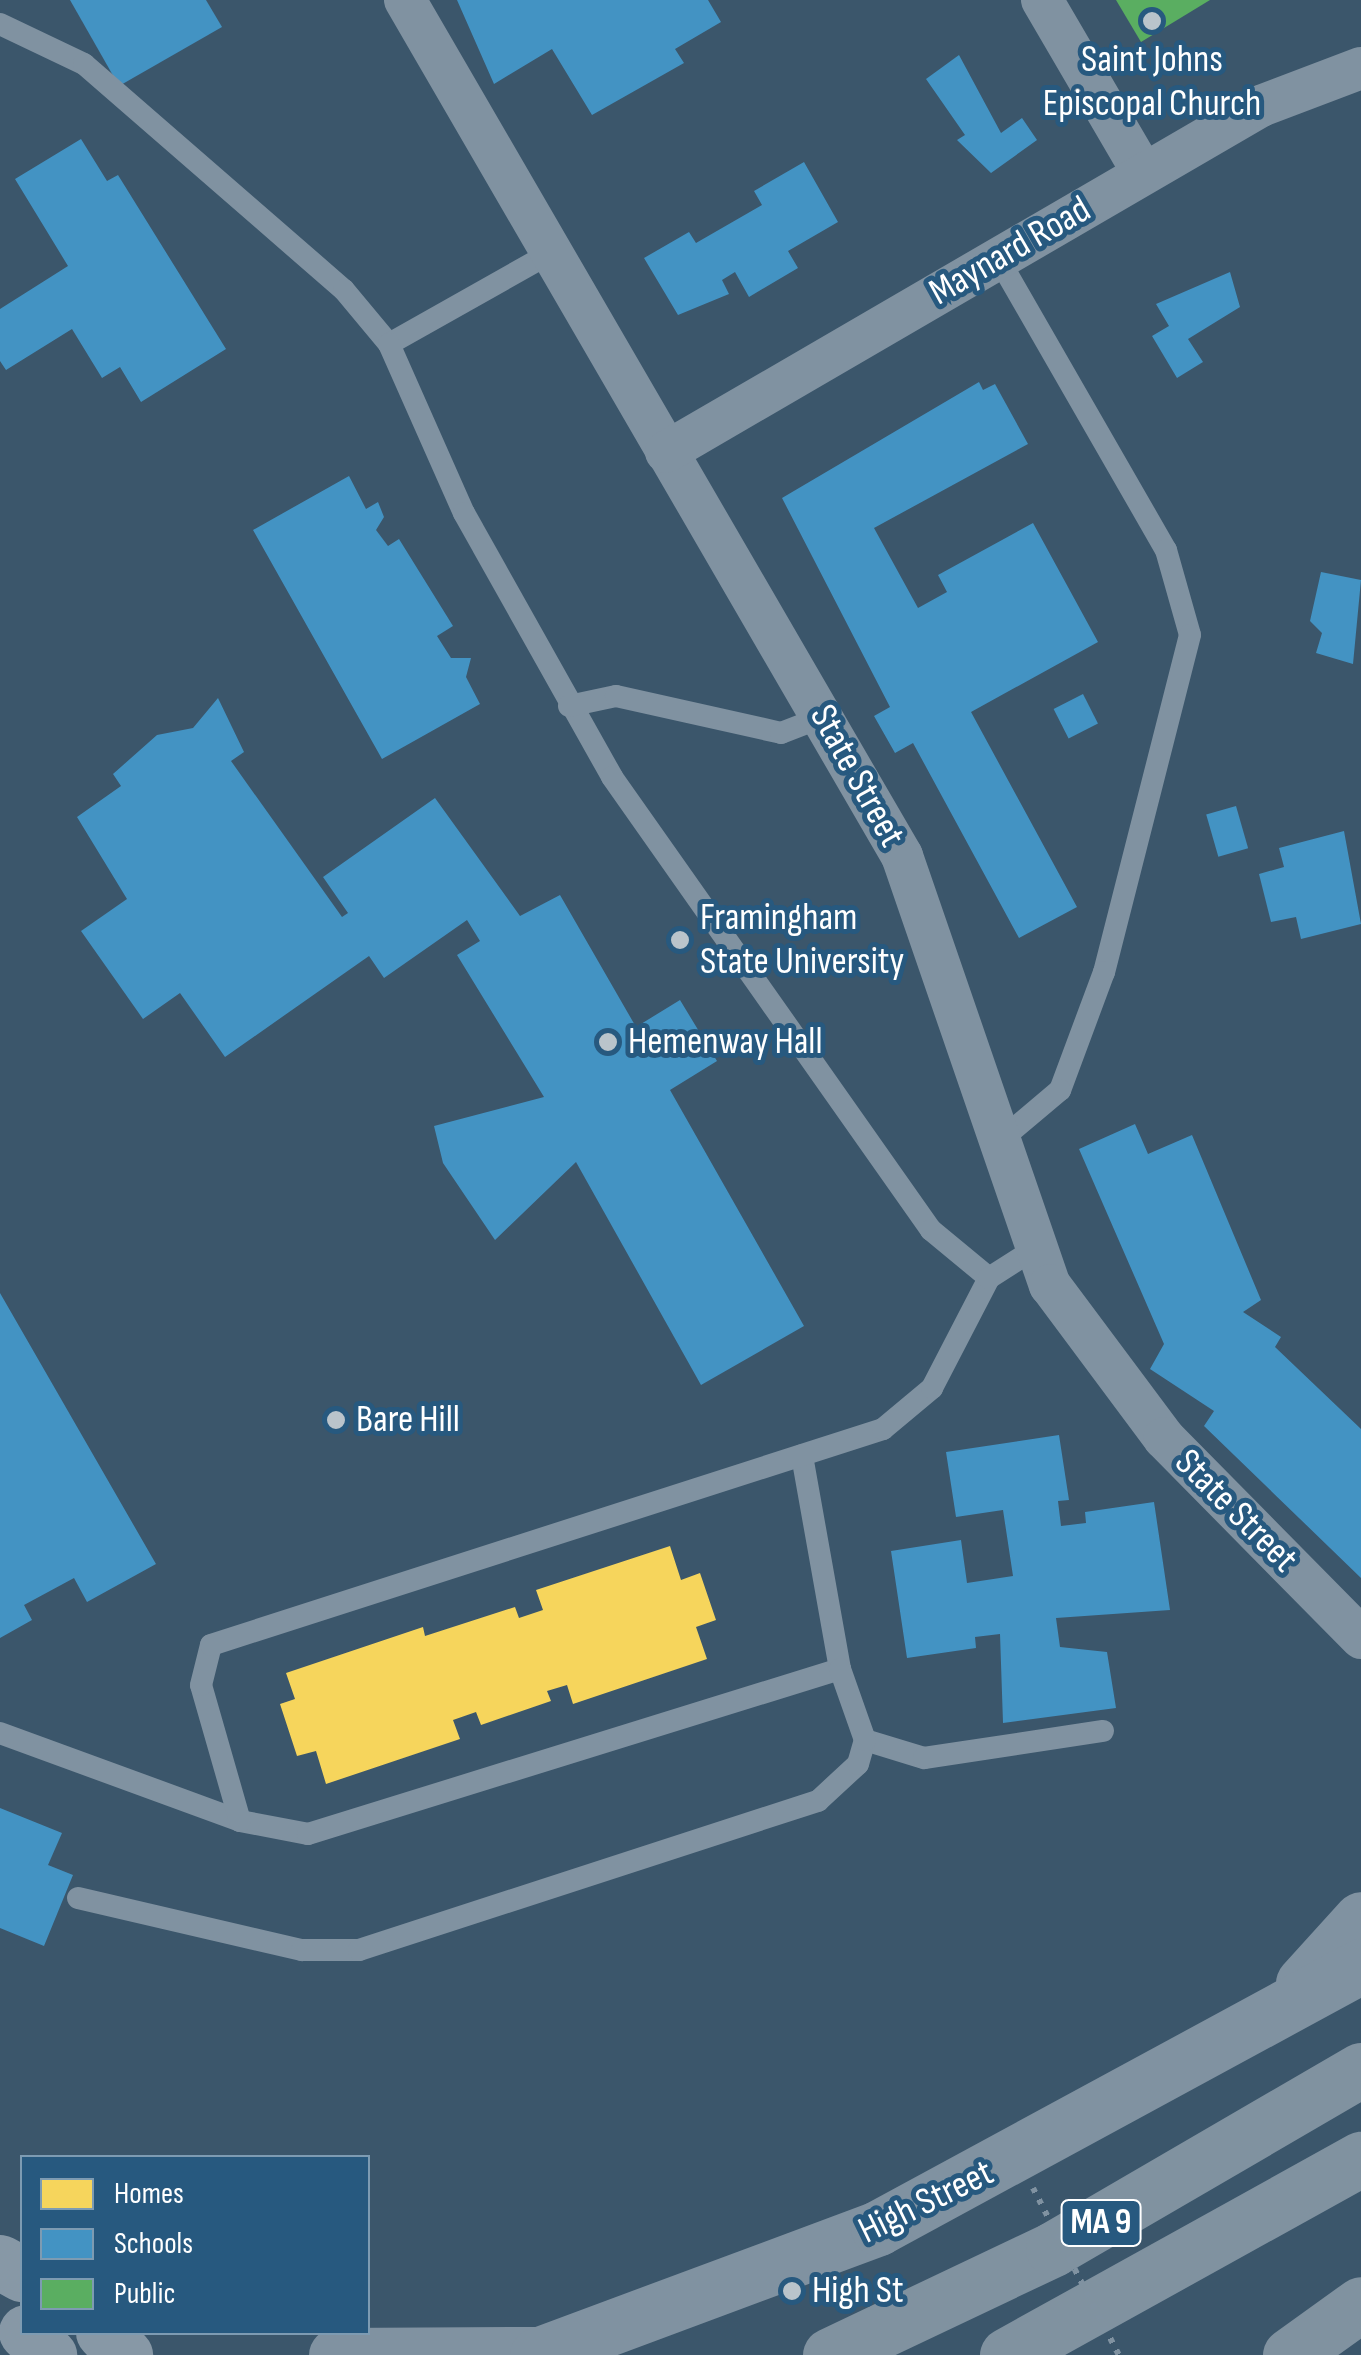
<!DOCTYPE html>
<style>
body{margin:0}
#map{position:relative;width:1361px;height:2355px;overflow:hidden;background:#3b566b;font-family:"Sofia Sans Condensed",sans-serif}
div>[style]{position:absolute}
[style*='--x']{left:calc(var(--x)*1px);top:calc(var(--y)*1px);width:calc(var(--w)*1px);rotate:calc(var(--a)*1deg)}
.homes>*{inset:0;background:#f6d55c}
.schools>*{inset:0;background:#4393c3;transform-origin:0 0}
.public>*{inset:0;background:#5aae61}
.service>*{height:22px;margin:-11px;padding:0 11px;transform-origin:11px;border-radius:11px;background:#8092a1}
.minor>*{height:42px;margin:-21px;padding:0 21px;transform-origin:21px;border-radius:21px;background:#8092a1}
.tertiary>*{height:55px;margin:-27.5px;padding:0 27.5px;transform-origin:27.5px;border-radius:27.5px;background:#8092a1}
.secondary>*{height:55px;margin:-27.5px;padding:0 27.5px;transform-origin:27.5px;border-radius:27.5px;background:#8798a6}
.trunk>*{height:55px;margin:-27.5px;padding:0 27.5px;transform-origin:27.5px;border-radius:27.5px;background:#8092a0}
.path-bridge>*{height:6px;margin-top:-3px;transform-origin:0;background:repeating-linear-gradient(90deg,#8092a1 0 5px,transparent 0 13px)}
.dots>*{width:28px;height:28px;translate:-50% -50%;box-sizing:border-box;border:5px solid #27597f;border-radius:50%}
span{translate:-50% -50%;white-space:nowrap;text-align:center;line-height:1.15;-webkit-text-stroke:10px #27597f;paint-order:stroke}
.shield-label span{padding:2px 8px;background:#27597f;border:2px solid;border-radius:8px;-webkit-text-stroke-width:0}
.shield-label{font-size:35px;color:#fff;font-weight:700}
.poi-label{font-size:38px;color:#fff}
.left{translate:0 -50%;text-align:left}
.street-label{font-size:38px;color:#fff}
.legend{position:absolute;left:20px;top:2155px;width:350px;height:180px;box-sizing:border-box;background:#27597f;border:2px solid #7d9bb2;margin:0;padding:12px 18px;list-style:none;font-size:30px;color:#fff}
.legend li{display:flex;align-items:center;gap:20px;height:50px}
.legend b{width:50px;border:2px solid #7d9bb2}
</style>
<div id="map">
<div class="homes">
<div style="clip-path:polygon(670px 1546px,681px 1580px,700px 1573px,716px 1620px,696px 1627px,707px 1659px,573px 1704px,567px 1685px,547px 1691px,551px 1701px,481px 1725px,476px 1712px,453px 1720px,460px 1739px,326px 1784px,316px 1751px,297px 1756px,280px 1704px,295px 1699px,286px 1673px,423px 1627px,425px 1636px,515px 1607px,519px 1618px,543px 1610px,536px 1590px)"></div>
</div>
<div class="schools">
<div style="clip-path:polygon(70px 0,206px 0,222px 27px,119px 86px)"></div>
<div style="clip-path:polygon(457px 0,708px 0,721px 22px,675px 49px,684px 63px,592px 115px,552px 49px,494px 84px)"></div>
<div style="clip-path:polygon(959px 55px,1001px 133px,1022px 118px,1037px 140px,991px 173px,957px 140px,965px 135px,926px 79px)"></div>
<div style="clip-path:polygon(81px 139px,107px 181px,118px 175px,226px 349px,141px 402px,120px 367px,102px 378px,72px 329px,6px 370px,0 361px,0 309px,68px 266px,15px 179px)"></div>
<div style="clip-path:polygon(804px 162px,838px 222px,788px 251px,798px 268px,749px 297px,735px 272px,722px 280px,729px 294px,678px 315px,644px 258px,689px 232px,696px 243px,762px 205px,754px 191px)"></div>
<div style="clip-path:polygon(1230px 272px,1240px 307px,1188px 339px,1203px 362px,1177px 378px,1152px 336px,1169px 326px,1156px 304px)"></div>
<div style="clip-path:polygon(979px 382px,983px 390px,995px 384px,1028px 444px,874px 528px,918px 608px,947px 592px,938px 575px,1033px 523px,1098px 642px,971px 712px,1077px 907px,1019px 938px,913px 743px,895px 753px,874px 716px,890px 707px,782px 498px)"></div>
<div style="clip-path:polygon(349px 476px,366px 509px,378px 502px,384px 517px,376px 530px,388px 546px,399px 539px,453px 626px,437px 636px,451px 658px,471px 658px,466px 677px,480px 704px,382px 759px,253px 530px)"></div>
<div style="clip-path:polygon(1321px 572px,1361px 580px,1353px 664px,1316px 653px,1322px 633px,1310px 621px)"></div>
<div style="left:1083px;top:694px;width:33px;height:33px;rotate:63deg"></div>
<div style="clip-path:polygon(218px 698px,244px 752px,231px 761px,342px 917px,348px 913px,323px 877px,435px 798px,520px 916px,560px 895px,636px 1027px,680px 1000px,717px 1061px,670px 1090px,804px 1326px,701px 1385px,576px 1162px,495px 1240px,443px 1163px,434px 1126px,544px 1097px,457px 955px,480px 941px,467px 920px,384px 978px,369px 956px,225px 1057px,180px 993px,143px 1019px,81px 931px,127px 899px,77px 817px,121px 786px,113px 774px,157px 735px,193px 728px)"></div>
<div style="left:1236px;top:806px;width:44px;height:31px;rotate:74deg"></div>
<div style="clip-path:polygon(1344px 831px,1361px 924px,1301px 939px,1296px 917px,1271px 922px,1259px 874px,1284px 867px,1279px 848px)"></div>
<div style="clip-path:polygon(1135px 1124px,1148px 1154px,1192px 1135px,1261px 1300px,1243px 1312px,1281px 1337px,1275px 1347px,1361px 1429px,1361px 1578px,1204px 1426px,1214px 1411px,1150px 1369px,1164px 1344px,1079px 1149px)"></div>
<div style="clip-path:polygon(0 1293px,156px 1564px,87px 1602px,74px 1578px,24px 1605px,32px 1620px,0 1638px)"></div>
<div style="clip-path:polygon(1059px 1435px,1069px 1500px,1058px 1501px,1061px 1526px,1086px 1523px,1085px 1512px,1154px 1502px,1170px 1610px,1056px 1618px,1060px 1647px,1107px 1652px,1116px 1708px,1003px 1723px,1000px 1634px,975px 1637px,976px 1648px,907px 1658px,891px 1551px,961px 1540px,967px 1583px,1013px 1576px,1003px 1510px,956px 1517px,946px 1452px)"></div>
<div style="clip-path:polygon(0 1808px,62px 1833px,48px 1865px,73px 1875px,44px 1946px,0 1928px)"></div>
</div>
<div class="public">
<div style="clip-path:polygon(1116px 0,1210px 0,1141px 42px)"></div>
</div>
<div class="service">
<div style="--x:0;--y:24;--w:93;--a:25.5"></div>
<div style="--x:84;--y:64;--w:344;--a:41"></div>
<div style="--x:344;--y:290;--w:70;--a:50.2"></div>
<div style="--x:389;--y:344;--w:187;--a:-29.4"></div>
<div style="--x:998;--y:258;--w:337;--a:60.1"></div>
<div style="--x:1166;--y:550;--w:88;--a:74.2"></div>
<div style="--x:1190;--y:635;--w:348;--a:104.3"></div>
<div style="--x:1104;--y:972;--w:126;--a:110.4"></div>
<div style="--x:1060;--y:1090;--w:75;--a:139.9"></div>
<div style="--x:389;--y:344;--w:185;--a:66.1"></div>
<div style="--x:464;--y:513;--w:303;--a:60.7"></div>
<div style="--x:612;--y:777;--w:554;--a:54.85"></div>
<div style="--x:931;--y:1230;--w:75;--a:39.6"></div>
<div style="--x:569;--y:706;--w:48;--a:-12"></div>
<div style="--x:616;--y:696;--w:169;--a:12.6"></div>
<div style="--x:781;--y:733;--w:47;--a:-21.1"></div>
<div style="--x:0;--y:1733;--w:256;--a:20.1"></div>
<div style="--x:240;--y:1821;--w:69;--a:10.8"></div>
<div style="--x:308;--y:1834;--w:557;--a:-17.23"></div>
<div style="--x:840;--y:1669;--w:217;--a:-100.1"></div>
<div style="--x:865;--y:1740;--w:62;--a:17"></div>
<div style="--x:924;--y:1758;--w:181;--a:-8.6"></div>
<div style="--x:240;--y:1821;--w:141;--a:-106"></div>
<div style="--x:201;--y:1685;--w:41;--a:-76"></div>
<div style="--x:211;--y:1645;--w:706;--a:-17.82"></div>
<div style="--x:883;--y:1429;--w:64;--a:-39.9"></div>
<div style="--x:932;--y:1388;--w:124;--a:-62.6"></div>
<div style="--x:989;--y:1278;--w:56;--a:-32.6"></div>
<div style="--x:78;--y:1898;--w:230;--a:13.1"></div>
<div style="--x:302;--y:1950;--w:57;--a:0"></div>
<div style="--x:359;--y:1950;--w:483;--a:-18"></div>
<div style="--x:818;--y:1801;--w:54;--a:-42.8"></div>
<div style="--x:858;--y:1764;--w:25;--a:-74"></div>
<div style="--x:865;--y:1740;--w:75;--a:-109.4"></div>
</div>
<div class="minor">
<div style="--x:405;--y:0;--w:990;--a:59.86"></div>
<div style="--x:902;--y:856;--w:454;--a:71"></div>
<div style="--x:1050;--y:1285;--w:191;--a:53.3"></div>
<div style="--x:1164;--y:1438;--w:281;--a:45.4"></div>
<div style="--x:1042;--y:0;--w:200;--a:59.7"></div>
<div style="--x:666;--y:452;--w:688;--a:-30.18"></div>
<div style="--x:1261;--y:106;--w:107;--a:-20.8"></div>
</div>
<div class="tertiary">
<div style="--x:1303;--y:1983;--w:86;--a:-47.8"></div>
<div style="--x:336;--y:2355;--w:205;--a:-0.3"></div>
<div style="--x:537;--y:2355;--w:364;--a:-20.4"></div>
<div style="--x:878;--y:2228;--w:549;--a:-28.48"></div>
</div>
<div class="secondary">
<div style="--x:0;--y:2262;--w:25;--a:29"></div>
<div style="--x:26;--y:2332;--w:33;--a:45"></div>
<div style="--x:103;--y:2332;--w:32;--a:46"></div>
</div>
<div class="trunk">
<div style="--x:830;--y:2355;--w:247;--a:-25.4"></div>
<div style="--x:1053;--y:2249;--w:356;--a:-30.2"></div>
<div style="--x:1007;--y:2355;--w:405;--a:-29"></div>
<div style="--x:1290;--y:2355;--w:87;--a:-35.7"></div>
</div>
<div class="path-bridge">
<div style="--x:1033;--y:2188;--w:188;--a:62.8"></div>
</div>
<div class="dots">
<div style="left:1152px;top:21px;background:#bac4cb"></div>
<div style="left:680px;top:940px;background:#bac4cb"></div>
<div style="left:608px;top:1042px;background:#bac4cb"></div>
<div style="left:336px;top:1420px;background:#bac4cb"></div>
<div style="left:792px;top:2291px;background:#bac4cb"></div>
</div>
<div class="shield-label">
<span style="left:1101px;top:2223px">MA 9</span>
</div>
<div class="poi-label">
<span style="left:1152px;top:82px">Saint Johns<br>Episcopal Church</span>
<span class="left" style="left:700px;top:940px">Framingham<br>State University</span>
<span class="left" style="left:628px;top:1042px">Hemenway Hall</span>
<span class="left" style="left:356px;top:1420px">Bare Hill</span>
<span class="left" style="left:812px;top:2291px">High St</span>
</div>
<div class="street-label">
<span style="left:1010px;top:251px;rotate:-30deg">Maynard Road</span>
<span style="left:857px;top:776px;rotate:61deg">State Street</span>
<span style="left:1236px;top:1511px;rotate:45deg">State Street</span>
<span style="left:926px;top:2202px;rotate:-26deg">High Street</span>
</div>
<ul class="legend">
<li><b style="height:28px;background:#f6d55c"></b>Homes</li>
<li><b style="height:28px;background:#4393c3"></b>Schools</li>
<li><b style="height:28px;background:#5aae61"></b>Public</li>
</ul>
</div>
